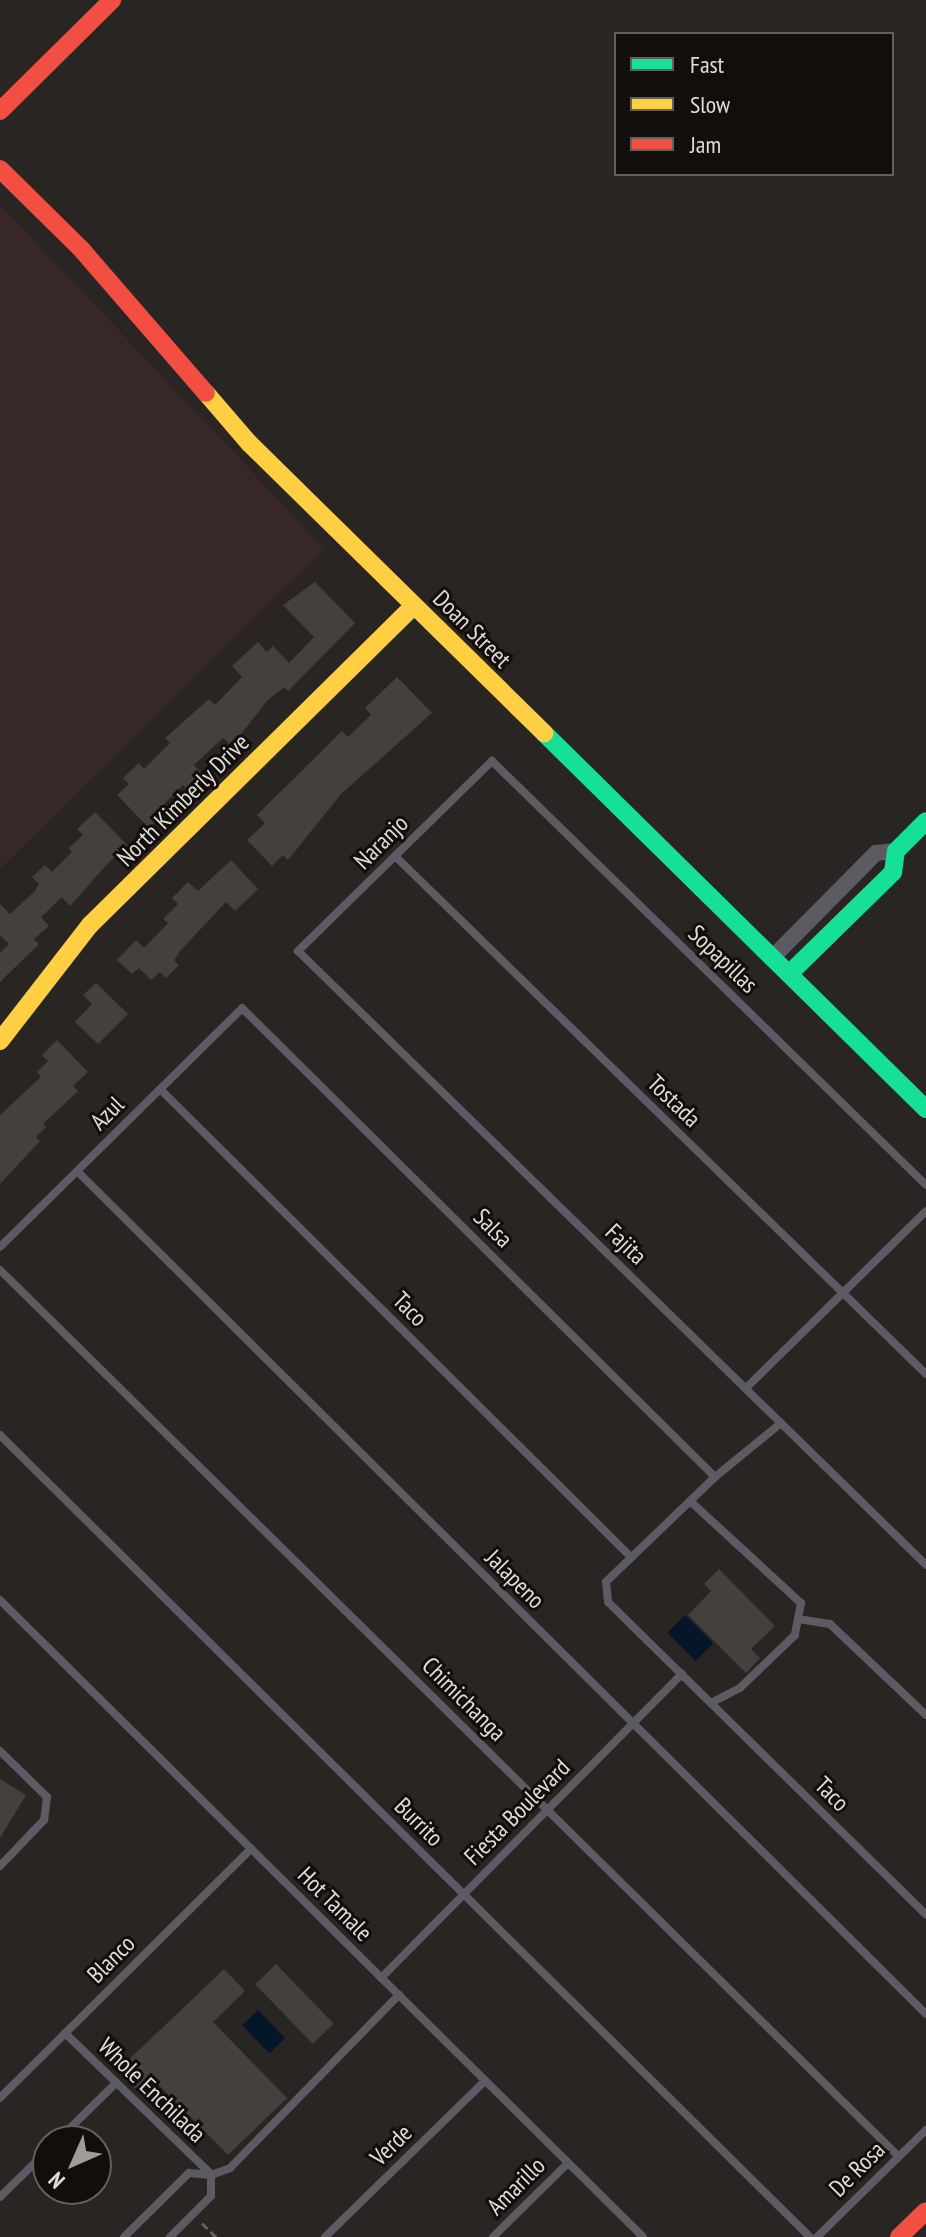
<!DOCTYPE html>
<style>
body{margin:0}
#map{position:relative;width:926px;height:2237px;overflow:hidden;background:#282523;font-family:"PT Sans Narrow",sans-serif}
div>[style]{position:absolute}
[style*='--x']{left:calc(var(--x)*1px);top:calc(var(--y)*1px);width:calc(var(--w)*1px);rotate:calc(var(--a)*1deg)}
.education>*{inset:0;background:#382728}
.water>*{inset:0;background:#041628;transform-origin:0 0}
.building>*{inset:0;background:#43403e;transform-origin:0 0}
.path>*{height:3px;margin-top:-1.5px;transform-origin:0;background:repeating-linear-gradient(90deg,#646066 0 8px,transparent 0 12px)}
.lane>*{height:8px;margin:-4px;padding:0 4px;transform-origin:4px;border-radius:4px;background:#5e5a64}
.street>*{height:16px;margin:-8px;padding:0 8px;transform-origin:8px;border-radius:8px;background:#5e5a64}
.fast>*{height:18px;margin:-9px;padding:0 9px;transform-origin:9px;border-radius:9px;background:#16e098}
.slow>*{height:18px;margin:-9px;padding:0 9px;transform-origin:9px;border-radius:9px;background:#ffcf43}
.jam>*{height:18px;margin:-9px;padding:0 9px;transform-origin:9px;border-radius:9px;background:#f24e42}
span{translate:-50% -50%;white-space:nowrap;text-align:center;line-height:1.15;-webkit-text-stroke:6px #110e0c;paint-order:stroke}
.street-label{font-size:24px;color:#e1dcd9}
.legend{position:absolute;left:614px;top:32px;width:280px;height:144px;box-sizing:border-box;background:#110e0c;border:2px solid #64605e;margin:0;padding:10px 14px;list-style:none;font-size:24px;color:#e1dcd9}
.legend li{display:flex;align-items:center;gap:16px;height:40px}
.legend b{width:40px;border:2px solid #64605e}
.north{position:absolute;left:32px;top:2125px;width:80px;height:80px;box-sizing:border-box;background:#110e0c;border:2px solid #64605e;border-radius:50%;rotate:225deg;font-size:22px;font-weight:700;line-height:32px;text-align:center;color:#e1dcd9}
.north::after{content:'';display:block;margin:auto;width:28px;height:36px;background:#a09c99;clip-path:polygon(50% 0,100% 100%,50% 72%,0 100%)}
</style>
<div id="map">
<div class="education">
<div style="clip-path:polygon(0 204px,325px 549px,0 869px)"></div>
</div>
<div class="water">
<div style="left:685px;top:1615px;width:40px;height:25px;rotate:45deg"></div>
<div style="left:258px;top:2010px;width:39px;height:22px;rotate:46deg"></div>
</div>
<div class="building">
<div style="clip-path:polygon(315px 582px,355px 623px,288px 691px,284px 687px,266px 702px,232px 746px,223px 738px,194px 765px,204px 775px,188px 790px,183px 785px,159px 809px,164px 813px,149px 828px,117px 795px,129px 784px,123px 778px,139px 763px,144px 769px,170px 743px,165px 738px,209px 699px,215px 705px,242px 677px,232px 666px,258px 642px,267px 652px,273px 646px,289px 663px,314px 637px,283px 605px)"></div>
<div style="clip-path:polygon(397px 677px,432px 713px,341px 794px,288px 860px,283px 855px,272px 866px,247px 840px,265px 823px,257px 815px,342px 731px,348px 737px,371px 715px,365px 708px)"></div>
<div style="clip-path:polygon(95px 812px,130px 848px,112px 859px,70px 906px,62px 897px,41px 917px,49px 926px,34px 939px,39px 944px,0 982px,0 953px,9px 944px,0 935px,0 904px,10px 914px,34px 892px,39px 884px,32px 877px,45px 865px,52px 872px,72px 852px,69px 848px,83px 835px,77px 829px)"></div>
<div style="clip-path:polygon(231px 860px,258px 889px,235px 911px,226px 902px,181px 950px,174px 960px,179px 965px,166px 978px,160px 972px,151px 980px,139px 968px,132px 974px,117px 960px,136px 940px,144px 948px,168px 923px,163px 919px,178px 904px,172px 898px,188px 882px,198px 891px)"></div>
<div style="clip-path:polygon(96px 983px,128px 1014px,98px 1044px,75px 1022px,92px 1004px,83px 995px)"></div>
<div style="clip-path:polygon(57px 1040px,88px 1072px,73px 1086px,78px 1091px,43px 1124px,46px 1127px,36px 1137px,40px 1141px,0 1184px,0 1115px,41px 1077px,37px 1072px,48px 1061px,42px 1055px)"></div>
<div style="clip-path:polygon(719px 1569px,775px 1626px,751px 1649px,760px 1658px,746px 1673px,688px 1615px,711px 1591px,704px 1584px)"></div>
<div style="clip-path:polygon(0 1779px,26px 1795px,0 1838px)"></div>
<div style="left:276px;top:1964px;width:83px;height:29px;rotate:46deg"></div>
<div style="clip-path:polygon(224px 1969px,245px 1991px,213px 2022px,287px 2098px,228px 2155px,155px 2081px,141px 2094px,118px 2070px)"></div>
</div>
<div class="path">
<div style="--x:202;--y:2223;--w:20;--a:45"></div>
</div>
<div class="lane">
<div style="--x:395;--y:856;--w:742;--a:44.29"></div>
<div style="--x:160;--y:1089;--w:664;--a:44.82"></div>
<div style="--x:77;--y:1171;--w:1196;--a:44.8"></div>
<div style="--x:926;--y:1185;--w:607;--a:-135.67"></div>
<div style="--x:492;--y:761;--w:272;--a:135.6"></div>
<div style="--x:298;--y:951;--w:878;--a:44.35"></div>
<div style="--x:0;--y:1247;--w:340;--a:-44.6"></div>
<div style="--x:242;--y:1008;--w:666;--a:44.76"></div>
<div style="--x:0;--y:1270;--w:1262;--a:44.61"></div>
<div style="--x:746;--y:1388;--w:252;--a:-44.5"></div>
<div style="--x:781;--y:1423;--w:85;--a:140.7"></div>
<div style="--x:715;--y:1477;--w:151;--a:136.1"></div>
<div style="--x:606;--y:1582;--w:20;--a:84"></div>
<div style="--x:608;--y:1602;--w:446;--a:44.5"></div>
<div style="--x:0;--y:1435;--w:1140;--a:44.72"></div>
<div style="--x:690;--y:1501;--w:151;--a:42.6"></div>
<div style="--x:801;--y:1603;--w:33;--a:101"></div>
<div style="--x:795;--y:1635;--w:76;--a:136.1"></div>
<div style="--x:740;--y:1688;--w:33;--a:153"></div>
<div style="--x:0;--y:1600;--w:905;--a:44.73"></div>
<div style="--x:798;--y:1619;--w:32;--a:9"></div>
<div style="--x:830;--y:1624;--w:132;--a:43.5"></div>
<div style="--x:0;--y:1751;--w:66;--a:44.4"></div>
<div style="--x:47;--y:1797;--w:23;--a:97"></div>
<div style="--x:44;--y:1820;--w:64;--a:133.7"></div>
<div style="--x:381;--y:1978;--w:428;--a:-45.3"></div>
<div style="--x:65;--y:2033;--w:203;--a:44"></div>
<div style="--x:0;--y:2098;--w:354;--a:-44.8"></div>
<div style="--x:57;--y:2141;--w:80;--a:-44.5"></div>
<div style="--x:0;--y:2197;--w:67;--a:-44.4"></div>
<div style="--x:124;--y:2237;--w:91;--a:-44.6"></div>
<div style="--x:189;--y:2173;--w:22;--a:5"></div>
<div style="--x:211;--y:2175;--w:20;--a:-20"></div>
<div style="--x:230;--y:2168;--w:242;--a:-45.7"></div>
<div style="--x:170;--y:2237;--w:58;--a:-45"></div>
<div style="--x:211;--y:2196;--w:21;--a:-90"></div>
<div style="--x:325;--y:2237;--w:223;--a:-44.3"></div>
<div style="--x:493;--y:2237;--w:105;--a:-44.6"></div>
<div style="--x:817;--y:2237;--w:153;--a:-44.5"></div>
</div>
<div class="street">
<div style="--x:772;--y:958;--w:148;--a:-45.3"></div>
<div style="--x:876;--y:853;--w:20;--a:-6"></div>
</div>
<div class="fast">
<div style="--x:544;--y:733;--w:536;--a:44.55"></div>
<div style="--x:789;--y:974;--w:146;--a:-44.4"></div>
<div style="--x:893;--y:872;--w:21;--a:-82"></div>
<div style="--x:896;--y:851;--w:42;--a:-45"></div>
</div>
<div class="slow">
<div style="--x:206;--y:393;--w:66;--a:49.3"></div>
<div style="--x:249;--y:443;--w:414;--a:44.5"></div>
<div style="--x:0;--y:1041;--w:147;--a:-52.2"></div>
<div style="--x:90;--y:925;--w:455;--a:-44.6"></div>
</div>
<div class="jam">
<div style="--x:0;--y:111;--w:158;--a:-44.7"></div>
<div style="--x:0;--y:169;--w:115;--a:44.6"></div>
<div style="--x:82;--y:250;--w:189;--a:49.1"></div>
<div style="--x:899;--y:2237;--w:37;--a:-44"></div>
</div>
<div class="street-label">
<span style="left:472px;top:629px;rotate:45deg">Doan Street</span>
<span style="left:183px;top:800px;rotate:-45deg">North Kimberly Drive</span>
<span style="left:381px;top:842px;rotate:-45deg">Naranjo</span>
<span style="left:723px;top:959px;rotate:44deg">Sopapillas</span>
<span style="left:674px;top:1101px;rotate:44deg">Tostada</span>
<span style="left:107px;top:1113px;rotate:-45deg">Azul</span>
<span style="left:493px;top:1228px;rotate:45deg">Salsa</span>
<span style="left:626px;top:1244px;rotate:44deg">Fajita</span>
<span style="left:410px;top:1309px;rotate:45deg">Taco</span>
<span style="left:515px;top:1579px;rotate:45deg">Jalapeno</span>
<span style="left:464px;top:1699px;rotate:45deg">Chimichanga</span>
<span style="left:832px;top:1794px;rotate:45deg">Taco</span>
<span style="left:517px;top:1812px;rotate:-45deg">Fiesta Boulevard</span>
<span style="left:419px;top:1822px;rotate:45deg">Burrito</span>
<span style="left:335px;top:1904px;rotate:45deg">Hot Tamale</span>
<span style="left:111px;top:1959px;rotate:-45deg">Blanco</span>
<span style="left:152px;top:2090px;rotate:44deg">Whole Enchilada</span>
<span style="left:391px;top:2145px;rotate:-44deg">Verde</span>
<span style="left:857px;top:2169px;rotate:-45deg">De Rosa</span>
<span style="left:516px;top:2186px;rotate:-45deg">Amarillo</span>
</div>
<ul class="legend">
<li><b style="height:10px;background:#16e098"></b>Fast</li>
<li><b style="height:10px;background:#ffcf43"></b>Slow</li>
<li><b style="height:10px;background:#f24e42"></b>Jam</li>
</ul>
<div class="north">N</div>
</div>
